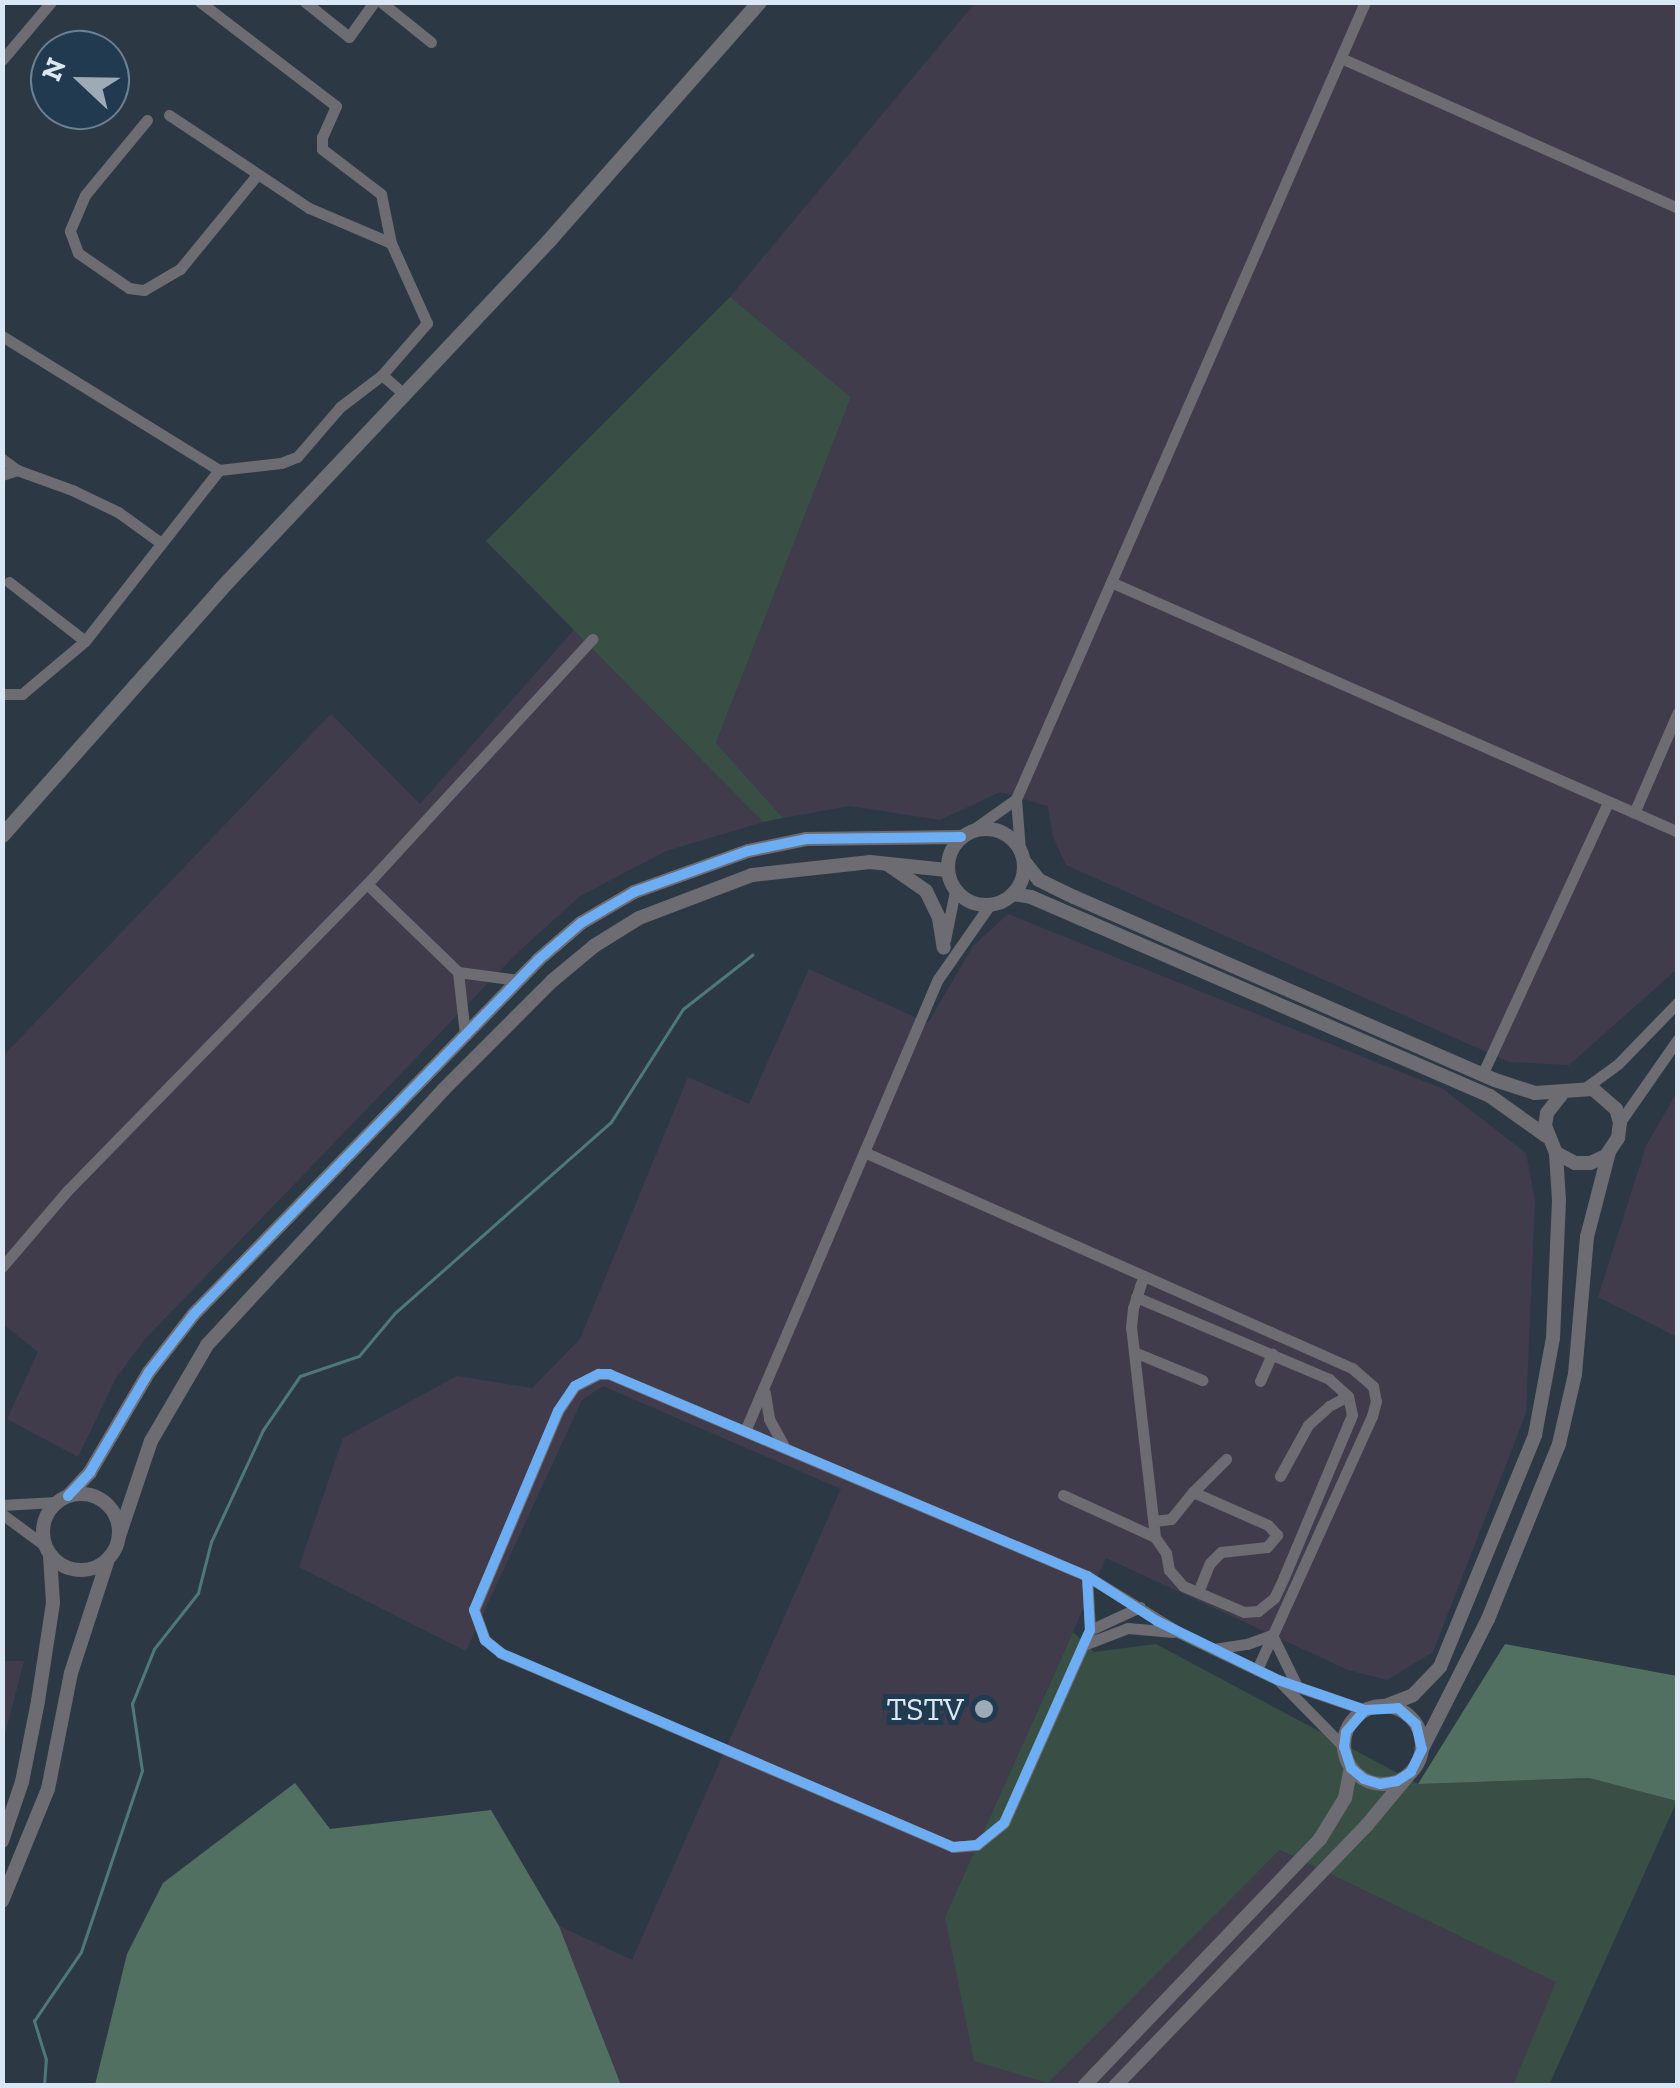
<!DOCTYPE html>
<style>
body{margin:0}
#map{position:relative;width:1680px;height:2088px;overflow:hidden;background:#2c3944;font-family:"Zilla Slab",serif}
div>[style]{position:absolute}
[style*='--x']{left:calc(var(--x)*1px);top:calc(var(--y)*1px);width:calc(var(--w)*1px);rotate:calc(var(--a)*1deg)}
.industrial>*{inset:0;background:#403c4c}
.green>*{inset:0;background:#394e44}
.forest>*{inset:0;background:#527061}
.stream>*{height:2.5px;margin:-1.25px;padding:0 1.25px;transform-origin:1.25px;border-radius:1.25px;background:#4f787c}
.minor>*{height:11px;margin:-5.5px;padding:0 5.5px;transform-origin:5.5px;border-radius:5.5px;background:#6d6c72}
.tertiary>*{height:14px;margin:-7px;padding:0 7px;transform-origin:7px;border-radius:7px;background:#6d6c72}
.tertiary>.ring{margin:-7px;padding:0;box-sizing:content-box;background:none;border:14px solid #6d6c72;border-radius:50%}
.secondary>*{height:15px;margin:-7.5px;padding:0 7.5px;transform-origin:7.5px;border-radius:7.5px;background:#6d6f75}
.cycleway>*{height:10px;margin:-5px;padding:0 5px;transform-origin:5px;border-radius:5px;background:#6dadf4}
.dots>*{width:28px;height:28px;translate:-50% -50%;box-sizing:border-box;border:5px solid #223a4f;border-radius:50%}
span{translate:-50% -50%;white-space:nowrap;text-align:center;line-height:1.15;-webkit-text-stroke:10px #223a4f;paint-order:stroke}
.poi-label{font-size:32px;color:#dae8f5}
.right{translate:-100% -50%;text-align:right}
.frame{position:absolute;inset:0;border:5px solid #dae8f5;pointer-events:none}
.north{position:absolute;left:30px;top:30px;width:100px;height:100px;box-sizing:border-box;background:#223a4f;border:2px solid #6c8091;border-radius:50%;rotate:292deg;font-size:28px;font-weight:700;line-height:40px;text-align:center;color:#dae8f5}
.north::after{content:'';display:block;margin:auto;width:35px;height:45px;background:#9dabb7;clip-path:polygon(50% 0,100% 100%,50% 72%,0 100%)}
</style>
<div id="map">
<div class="industrial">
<div style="clip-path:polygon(975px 3px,1677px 3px,1677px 969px,1569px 1065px,1509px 1062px,1066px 865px,1053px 836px,1048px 806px,1000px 792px,940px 820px,850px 806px,783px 818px,716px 743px,851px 397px,730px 297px)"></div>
<div style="clip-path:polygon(574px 630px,763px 822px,666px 851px,580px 896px,516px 954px,145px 1339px,116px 1378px,78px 1457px,7px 1419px,38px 1352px,3px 1324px,3px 1056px,331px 714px,420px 804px)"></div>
<div style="clip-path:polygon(1008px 914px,1443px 1089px,1526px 1153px,1535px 1201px,1526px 1413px,1433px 1652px,1387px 1680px,1348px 1670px,1106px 1558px,945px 1917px,1048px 2083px,1280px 1850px,1557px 1982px,1513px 2085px,621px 2085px,559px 1926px,632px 1960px,841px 1489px,603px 1386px,582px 1400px,466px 1651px,299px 1567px,343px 1438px,457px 1376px,532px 1388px,580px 1339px,688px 1077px,749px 1104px,809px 969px,928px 1023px,973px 946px)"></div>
<div style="clip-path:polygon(1677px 1092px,1677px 1337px,1598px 1297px,1646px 1146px)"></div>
<div style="clip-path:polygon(3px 1661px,24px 1661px,3px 1742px,2px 1661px)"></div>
</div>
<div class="green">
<div style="clip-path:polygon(730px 297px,851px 397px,716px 743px,783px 818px,763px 822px,486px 541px)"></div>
<div style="clip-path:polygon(1073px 1632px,1094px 1652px,1156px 1644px,1418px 1784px,1589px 1778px,1677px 1801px,1549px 2085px,1513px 2085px,1556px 1982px,1280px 1850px,1048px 2083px,974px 2061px,945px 1917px)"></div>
</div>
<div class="forest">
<div style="clip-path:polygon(1505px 1644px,1677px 1676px,1677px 1801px,1589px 1778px,1418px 1784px)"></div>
<div style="clip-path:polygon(295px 1783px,330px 1829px,491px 1810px,559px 1926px,621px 2085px,95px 2085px,127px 1954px,163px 1883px)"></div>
</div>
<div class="stream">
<div style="--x:44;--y:2086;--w:26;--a:-86"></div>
<div style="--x:46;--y:2060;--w:41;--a:-107.1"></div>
<div style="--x:34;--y:2021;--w:83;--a:-55.7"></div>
<div style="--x:81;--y:1952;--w:191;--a:-71.4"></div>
<div style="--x:142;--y:1771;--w:68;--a:-98.5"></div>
<div style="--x:132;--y:1704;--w:59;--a:-68.2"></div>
<div style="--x:154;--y:1649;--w:71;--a:-51.8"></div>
<div style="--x:198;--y:1593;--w:53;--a:-75.7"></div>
<div style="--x:211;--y:1542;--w:123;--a:-65.1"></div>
<div style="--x:263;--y:1430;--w:65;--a:-55.6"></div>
<div style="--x:300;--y:1376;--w:62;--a:-18.7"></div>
<div style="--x:359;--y:1356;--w:56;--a:-50.1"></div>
<div style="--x:395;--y:1313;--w:288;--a:-41.5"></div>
<div style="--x:611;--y:1122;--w:134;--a:-57.5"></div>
<div style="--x:683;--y:1009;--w:88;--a:-38"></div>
</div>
<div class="minor">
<div style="--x:200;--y:2;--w:171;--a:37.4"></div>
<div style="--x:336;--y:106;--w:34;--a:114"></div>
<div style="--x:322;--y:137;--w:12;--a:90"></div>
<div style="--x:322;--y:149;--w:74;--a:37.3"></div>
<div style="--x:381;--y:194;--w:50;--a:78.5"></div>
<div style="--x:391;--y:243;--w:88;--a:65.8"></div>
<div style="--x:427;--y:323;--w:69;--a:130.9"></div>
<div style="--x:305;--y:2;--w:56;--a:38.5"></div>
<div style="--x:349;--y:37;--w:43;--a:-54.5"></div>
<div style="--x:381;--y:2;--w:64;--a:38.7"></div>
<div style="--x:1341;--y:58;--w:369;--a:24"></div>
<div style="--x:2;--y:60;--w:76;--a:-49.8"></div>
<div style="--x:169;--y:115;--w:168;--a:33.6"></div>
<div style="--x:309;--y:208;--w:89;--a:23.1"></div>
<div style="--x:147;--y:120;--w:97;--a:129.6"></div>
<div style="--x:85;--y:195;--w:39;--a:113"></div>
<div style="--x:70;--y:231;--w:23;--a:70"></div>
<div style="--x:78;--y:253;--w:62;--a:34.5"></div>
<div style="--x:129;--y:288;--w:15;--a:8"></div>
<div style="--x:144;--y:290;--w:42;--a:-30.3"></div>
<div style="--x:180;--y:269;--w:122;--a:-50.7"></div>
<div style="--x:2;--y:336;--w:255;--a:31.7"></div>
<div style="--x:2;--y:459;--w:19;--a:36"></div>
<div style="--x:2;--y:475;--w:16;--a:-18"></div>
<div style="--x:17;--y:470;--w:59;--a:20"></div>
<div style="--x:72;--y:490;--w:51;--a:25.6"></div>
<div style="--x:118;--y:512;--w:53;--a:35.8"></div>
<div style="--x:9;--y:582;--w:96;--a:37.8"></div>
<div style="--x:1113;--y:583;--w:617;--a:23.78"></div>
<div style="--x:2;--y:694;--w:20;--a:0"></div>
<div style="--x:22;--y:694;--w:82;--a:-40.1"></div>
<div style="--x:85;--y:641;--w:217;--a:-51.9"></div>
<div style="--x:219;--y:470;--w:62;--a:-6.4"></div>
<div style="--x:281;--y:463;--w:17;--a:-21"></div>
<div style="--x:297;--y:457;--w:66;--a:-49.3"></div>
<div style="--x:340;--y:407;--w:53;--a:-37.3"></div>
<div style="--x:382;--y:375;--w:28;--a:41"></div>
<div style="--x:1634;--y:813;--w:110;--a:-66.5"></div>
<div style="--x:971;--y:831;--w:55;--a:-35.4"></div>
<div style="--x:1020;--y:850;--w:51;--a:-94.5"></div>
<div style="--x:1016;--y:799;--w:870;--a:-66.35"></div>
<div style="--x:367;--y:884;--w:127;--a:44"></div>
<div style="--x:458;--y:972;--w:61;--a:7.6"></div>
<div style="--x:945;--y:940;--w:50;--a:-78.5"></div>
<div style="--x:458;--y:972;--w:62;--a:83.6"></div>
<div style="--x:1482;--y:1075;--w:301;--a:-65.2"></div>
<div style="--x:1585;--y:1088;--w:41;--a:-36"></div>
<div style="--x:1618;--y:1064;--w:86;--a:-45.9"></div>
<div style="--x:1620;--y:1122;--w:101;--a:-55.1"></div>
<div style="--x:864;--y:1152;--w:534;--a:23.88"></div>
<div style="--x:1352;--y:1368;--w:28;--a:41"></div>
<div style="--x:1373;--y:1386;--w:15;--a:79"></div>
<div style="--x:1376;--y:1401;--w:16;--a:105"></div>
<div style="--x:1372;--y:1416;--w:279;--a:114.4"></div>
<div style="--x:2;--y:1267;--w:100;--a:-49.5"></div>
<div style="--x:67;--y:1191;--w:429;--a:-45.7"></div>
<div style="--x:367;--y:884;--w:333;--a:-47.4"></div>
<div style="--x:1136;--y:1297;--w:210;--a:23"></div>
<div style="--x:1329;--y:1379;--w:25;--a:42"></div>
<div style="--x:1348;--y:1396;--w:19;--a:78"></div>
<div style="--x:1352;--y:1415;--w:176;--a:112.8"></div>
<div style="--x:1284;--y:1577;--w:23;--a:115"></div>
<div style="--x:1274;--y:1598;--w:21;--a:141"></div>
<div style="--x:1258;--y:1611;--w:14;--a:176"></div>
<div style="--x:1244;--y:1612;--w:66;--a:-156.9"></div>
<div style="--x:1183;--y:1586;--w:21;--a:-131"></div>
<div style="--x:1169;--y:1570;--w:17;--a:-100"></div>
<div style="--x:1166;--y:1553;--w:19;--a:-125"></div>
<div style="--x:1155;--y:1537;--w:211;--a:-96.5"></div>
<div style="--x:1131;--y:1327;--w:19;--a:-84"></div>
<div style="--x:1133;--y:1308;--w:23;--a:-72"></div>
<div style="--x:1140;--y:1286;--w:11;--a:-68"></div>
<div style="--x:1134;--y:1352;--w:74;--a:22.4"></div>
<div style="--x:1260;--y:1381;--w:30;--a:-66"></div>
<div style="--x:765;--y:1393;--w:26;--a:81"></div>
<div style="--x:769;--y:1419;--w:29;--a:61"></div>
<div style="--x:745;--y:1431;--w:491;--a:-66.9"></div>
<div style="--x:938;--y:979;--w:89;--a:-55.1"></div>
<div style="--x:1280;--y:1476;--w:58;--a:-61.2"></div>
<div style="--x:1308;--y:1425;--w:28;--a:-42"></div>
<div style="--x:1329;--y:1406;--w:21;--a:-28"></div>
<div style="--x:1063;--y:1495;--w:101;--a:24.5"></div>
<div style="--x:2;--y:1505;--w:54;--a:-3.2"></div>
<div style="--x:2;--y:1514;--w:52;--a:36.4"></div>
<div style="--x:1154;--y:1521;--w:17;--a:-7"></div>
<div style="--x:1171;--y:1519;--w:35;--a:-51"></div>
<div style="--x:1087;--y:1576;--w:54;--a:86.8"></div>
<div style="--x:1090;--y:1630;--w:211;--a:114"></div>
<div style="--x:1004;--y:1823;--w:35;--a:141"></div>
<div style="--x:977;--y:1845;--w:24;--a:175"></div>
<div style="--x:953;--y:1847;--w:492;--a:-156.8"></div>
<div style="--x:501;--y:1653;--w:21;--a:-141"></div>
<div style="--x:485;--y:1640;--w:32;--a:-110"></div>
<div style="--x:474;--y:1610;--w:216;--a:-67.1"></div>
<div style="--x:558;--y:1411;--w:30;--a:-56"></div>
<div style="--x:575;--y:1386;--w:27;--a:-27"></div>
<div style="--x:599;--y:1374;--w:10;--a:0"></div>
<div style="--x:609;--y:1374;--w:519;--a:22.91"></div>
<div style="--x:1087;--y:1576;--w:109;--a:31.5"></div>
<div style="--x:1180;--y:1633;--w:109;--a:25.6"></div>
<div style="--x:1278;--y:1680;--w:92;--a:19"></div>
<div style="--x:1198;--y:1592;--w:31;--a:-68"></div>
<div style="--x:1210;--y:1563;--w:16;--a:-45"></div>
<div style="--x:1221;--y:1552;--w:46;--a:-6.2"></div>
<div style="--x:1267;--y:1547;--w:16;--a:-50"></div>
<div style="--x:1277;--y:1535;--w:13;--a:-132"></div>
<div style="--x:1268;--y:1525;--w:82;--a:-156.3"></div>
<div style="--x:1193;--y:1492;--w:47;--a:-45"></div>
<div style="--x:1090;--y:1630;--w:55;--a:-24.7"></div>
<div style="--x:1086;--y:1644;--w:45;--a:-20.9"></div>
<div style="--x:1128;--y:1628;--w:45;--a:5.1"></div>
<div style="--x:1214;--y:1649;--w:33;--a:-9"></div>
<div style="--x:1247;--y:1644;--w:27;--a:-20"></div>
<div style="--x:1272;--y:1635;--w:55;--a:63.9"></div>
<div style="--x:1281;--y:1683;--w:90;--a:45.5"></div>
</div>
<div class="tertiary">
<div class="ring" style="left:948px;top:829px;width:62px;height:62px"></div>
<div style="--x:1024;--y:861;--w:24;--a:52"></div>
<div style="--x:1039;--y:880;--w:39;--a:26"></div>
<div style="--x:1074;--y:897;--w:459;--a:23.5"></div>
<div style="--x:1495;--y:1080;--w:42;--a:18"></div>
<div style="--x:1535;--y:1093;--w:58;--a:-3.9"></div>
<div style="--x:1593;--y:1089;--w:30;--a:41"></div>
<div style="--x:1616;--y:1109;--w:14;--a:73"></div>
<div style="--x:1620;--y:1122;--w:16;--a:97"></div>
<div style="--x:1618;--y:1138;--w:22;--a:124"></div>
<div style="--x:1606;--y:1156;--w:17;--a:156"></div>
<div style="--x:1590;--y:1163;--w:15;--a:180"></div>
<div style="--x:1575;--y:1163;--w:21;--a:-152"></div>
<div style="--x:1556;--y:1153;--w:29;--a:-112"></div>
<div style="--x:1545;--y:1126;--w:13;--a:-81"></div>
<div style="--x:1547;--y:1113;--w:23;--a:-52"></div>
<div style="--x:890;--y:866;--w:44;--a:34.8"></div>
<div style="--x:926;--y:891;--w:30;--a:64"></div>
<div style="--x:939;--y:918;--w:30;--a:81"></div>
<div style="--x:1013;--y:894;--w:18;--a:9"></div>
<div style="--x:1031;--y:897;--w:500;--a:23.44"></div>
<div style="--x:1490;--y:1096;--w:69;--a:35.5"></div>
<div class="ring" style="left:43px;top:1494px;width:62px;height:62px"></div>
<div style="--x:68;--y:1496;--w:33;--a:-47"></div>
<div style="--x:90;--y:1472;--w:116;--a:-59.5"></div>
<div style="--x:149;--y:1372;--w:73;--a:-52.2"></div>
<div style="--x:194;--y:1314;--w:494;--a:-45.8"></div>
<div style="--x:538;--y:960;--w:57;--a:-40.7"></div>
<div style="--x:581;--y:923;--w:61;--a:-30.3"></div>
<div style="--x:634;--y:892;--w:121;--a:-19.8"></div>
<div style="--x:748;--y:851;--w:59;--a:-11.7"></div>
<div style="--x:806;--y:839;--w:155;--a:-0.7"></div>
<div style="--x:119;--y:1536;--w:100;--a:-71.4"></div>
<div style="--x:151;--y:1441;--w:111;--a:-59.7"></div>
<div style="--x:207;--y:1345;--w:347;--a:-47.2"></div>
<div style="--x:443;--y:1090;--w:154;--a:-45"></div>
<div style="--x:552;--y:981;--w:55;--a:-39.8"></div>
<div style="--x:594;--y:946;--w:53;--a:-31.9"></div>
<div style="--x:639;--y:918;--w:121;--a:-20.8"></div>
<div style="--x:752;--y:875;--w:119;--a:-6.3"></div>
<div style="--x:870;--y:862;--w:77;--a:5.9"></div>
<div style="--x:1385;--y:1706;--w:30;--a:-21"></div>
<div style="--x:1413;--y:1695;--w:39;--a:-46"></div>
<div style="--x:1440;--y:1667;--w:251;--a:-67.7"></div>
<div style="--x:1535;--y:1435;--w:99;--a:-79.5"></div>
<div style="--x:1553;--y:1338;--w:138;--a:-87.5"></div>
<div style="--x:1559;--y:1200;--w:47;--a:-93.7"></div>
<div class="ring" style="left:1344px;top:1706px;width:64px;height:64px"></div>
<div style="--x:1422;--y:1749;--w:146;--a:-63.1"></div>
<div style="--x:1488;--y:1619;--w:189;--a:-67.9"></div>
<div style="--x:1559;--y:1444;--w:72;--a:-77.1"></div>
<div style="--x:1575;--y:1374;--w:138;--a:-85"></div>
<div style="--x:1587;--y:1237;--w:88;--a:-75.5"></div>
<div style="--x:2;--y:1841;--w:62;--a:-71.3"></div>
<div style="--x:22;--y:1782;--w:83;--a:-78.8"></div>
<div style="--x:38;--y:1701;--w:99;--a:-81.3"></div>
<div style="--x:53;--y:1603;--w:48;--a:-93.6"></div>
<div style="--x:2;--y:1901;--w:121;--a:-67.7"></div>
<div style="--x:48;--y:1789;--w:118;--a:-78.8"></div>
<div style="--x:71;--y:1673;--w:120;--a:-72"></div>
<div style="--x:1084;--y:2086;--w:342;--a:-46.3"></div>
<div style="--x:1320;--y:1839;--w:48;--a:-58.6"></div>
<div style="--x:1345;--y:1798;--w:31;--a:-79"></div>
<div style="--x:1115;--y:2086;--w:363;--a:-46"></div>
<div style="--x:1367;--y:1825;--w:69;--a:-50.3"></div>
</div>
<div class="secondary">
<div style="--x:2;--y:835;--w:330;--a:-48.4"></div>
<div style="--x:221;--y:588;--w:477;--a:-46.7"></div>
<div style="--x:548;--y:241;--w:319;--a:-48.6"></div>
</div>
<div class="cycleway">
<div style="--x:68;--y:1496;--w:33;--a:-47"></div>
<div style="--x:90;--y:1472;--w:116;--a:-59.5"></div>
<div style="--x:149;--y:1372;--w:73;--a:-52.2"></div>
<div style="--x:194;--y:1314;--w:494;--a:-45.8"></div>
<div style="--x:538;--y:960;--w:57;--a:-40.7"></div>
<div style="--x:581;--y:923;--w:61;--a:-30.3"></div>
<div style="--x:634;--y:892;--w:121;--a:-19.8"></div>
<div style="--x:748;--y:851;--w:59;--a:-11.7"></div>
<div style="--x:806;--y:839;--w:155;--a:-0.7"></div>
<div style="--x:1087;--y:1576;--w:54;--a:86.8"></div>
<div style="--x:1090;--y:1630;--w:211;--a:114"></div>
<div style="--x:1004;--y:1823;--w:35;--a:141"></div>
<div style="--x:977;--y:1845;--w:24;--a:175"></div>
<div style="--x:953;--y:1847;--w:492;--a:-156.8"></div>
<div style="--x:501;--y:1653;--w:21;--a:-141"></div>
<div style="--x:485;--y:1640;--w:32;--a:-110"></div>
<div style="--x:474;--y:1610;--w:216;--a:-67.1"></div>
<div style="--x:558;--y:1411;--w:30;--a:-56"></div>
<div style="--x:575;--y:1386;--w:27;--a:-27"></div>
<div style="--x:599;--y:1374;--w:10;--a:0"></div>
<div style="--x:609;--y:1374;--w:519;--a:22.91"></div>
<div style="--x:1087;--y:1576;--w:83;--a:32.7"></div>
<div style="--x:1157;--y:1621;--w:135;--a:26"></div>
<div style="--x:1278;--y:1680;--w:92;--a:19"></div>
<div style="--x:1365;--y:1710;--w:33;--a:-3"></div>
<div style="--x:1398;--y:1708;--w:24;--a:42"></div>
<div style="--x:1416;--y:1724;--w:26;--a:77"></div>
<div style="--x:1422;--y:1749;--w:25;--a:116"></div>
<div style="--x:1411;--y:1772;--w:17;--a:147"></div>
<div style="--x:1397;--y:1781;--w:17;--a:170"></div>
<div style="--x:1380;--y:1784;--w:17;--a:-163"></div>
<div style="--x:1364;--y:1779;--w:17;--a:-140"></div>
<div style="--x:1351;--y:1768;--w:22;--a:-108"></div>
<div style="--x:1344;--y:1747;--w:15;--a:-82"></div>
<div style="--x:1346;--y:1732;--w:29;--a:-49"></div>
</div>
<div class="dots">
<div style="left:984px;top:1709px;background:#9dabb7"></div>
</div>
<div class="poi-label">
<span class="right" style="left:964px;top:1709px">TSTV</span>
</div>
<div class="frame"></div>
<div class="north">N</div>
</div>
